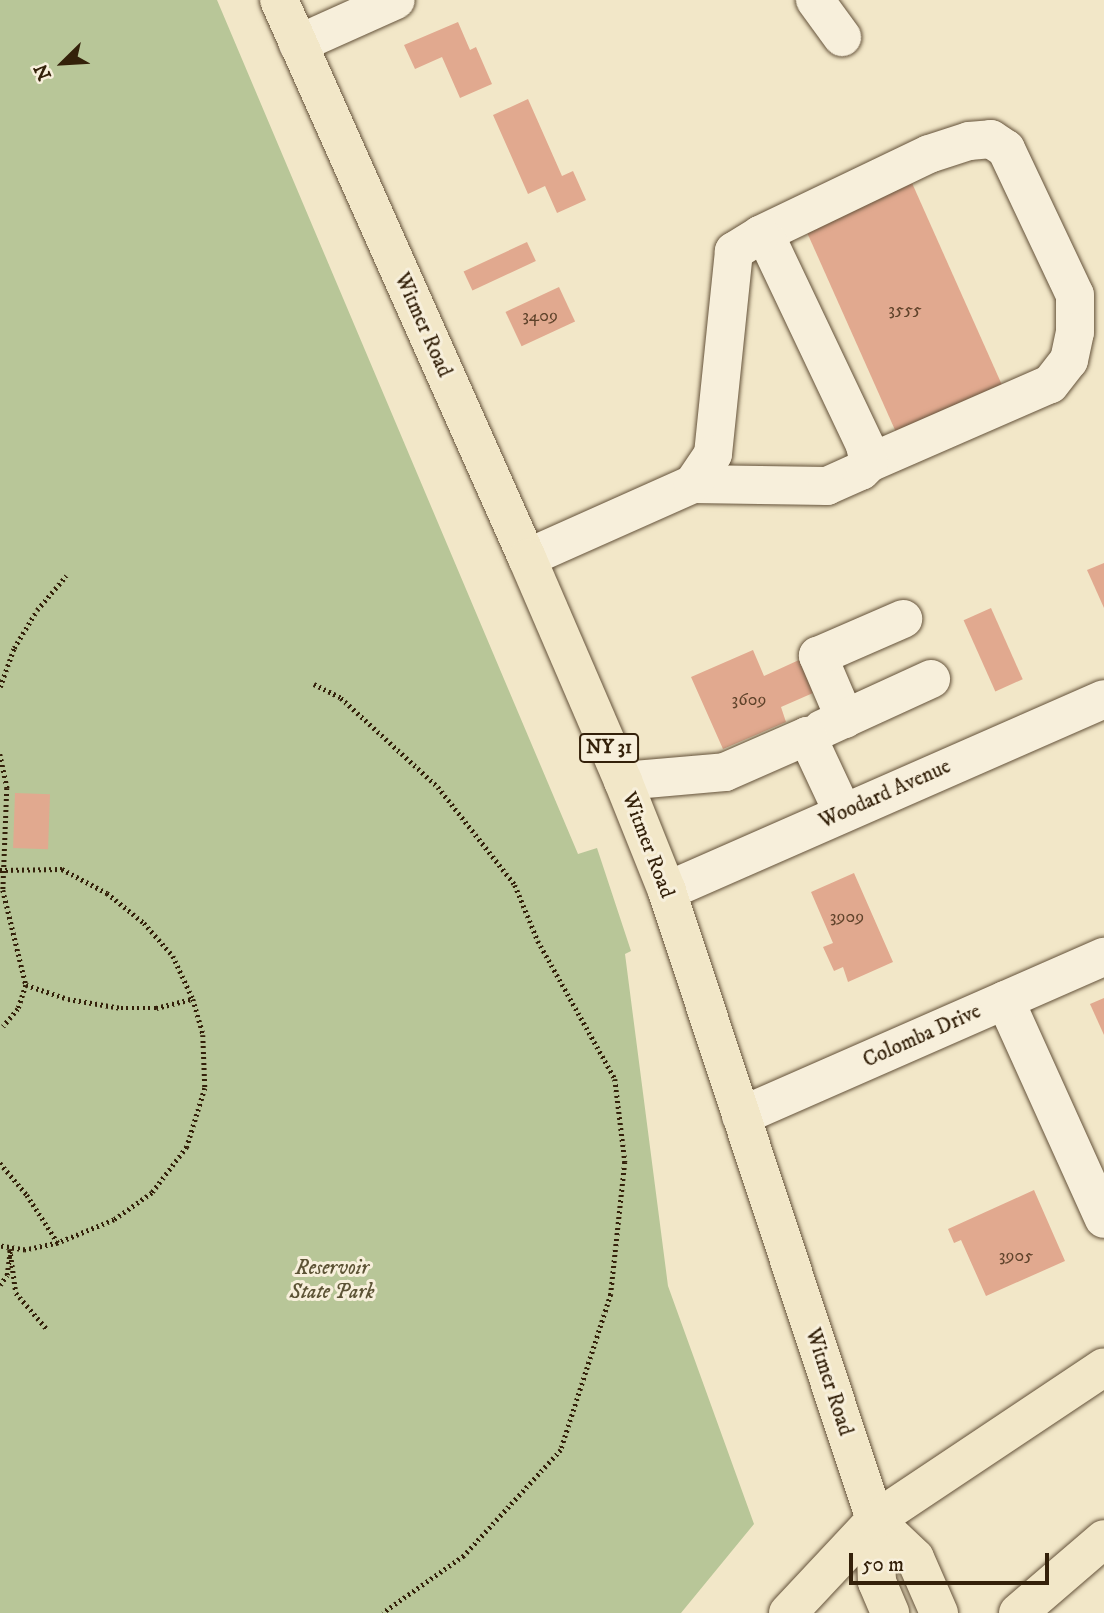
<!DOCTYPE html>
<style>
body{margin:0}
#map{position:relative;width:1104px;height:1613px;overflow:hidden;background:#f2e7c8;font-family:"IM FELL DW Pica",serif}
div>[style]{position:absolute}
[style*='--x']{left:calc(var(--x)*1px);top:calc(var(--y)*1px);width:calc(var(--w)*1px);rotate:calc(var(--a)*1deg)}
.green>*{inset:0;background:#b8c698}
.building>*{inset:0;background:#e1a98f;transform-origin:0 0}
.path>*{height:4.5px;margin-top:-2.25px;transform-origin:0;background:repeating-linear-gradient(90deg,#34210a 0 2px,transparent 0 5.5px)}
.roads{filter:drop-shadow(0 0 2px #64523a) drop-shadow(0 0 2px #64523a)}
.minor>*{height:38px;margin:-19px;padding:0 19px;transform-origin:19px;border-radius:19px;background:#f7efdb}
.highway>*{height:38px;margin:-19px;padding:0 19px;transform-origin:19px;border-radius:19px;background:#f2e7c8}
span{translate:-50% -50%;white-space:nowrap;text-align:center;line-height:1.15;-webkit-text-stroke:6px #f7efdb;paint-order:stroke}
.number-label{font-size:18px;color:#5f432b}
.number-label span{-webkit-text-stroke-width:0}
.shield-label span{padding:2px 5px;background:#f7efdb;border:2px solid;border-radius:5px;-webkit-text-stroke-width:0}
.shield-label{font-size:19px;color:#34210a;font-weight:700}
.street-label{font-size:21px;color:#34210a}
.park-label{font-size:21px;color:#5c5335;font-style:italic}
.north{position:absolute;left:28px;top:28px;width:70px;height:70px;-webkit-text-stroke:5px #f7efdb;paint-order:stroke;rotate:246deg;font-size:19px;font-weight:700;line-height:28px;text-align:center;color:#34210a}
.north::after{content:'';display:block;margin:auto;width:24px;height:32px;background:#34210a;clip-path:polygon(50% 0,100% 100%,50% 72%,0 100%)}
.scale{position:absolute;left:849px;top:1553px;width:200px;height:32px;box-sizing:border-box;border:4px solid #34210a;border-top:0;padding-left:9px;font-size:21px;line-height:24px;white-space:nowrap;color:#34210a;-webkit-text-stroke:5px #f7efdb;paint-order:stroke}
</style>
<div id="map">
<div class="green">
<div style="clip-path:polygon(0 0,217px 0,578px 854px,597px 848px,631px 951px,625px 954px,668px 1286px,754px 1524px,681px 1613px,0 1613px)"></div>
</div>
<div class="building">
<div style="clip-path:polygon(458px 22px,470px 50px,476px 47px,492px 84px,460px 98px,442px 57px,415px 69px,404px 45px)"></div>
<div style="clip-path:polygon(528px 99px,562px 176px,573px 171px,586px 200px,557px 213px,545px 186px,528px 194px,493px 115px)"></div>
<div style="left:912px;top:183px;width:227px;height:116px;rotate:66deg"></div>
<div style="left:527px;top:242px;width:21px;height:70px;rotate:65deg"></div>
<div style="left:559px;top:287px;width:38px;height:59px;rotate:65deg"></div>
<div style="clip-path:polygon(1104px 563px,1104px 608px,1087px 570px)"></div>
<div style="left:991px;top:608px;width:78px;height:30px;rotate:66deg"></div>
<div style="clip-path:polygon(753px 650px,764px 676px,799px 660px,813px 693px,781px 707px,786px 722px,723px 749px,691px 677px)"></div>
<div style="left:15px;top:793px;width:35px;height:55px;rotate:2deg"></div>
<div style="clip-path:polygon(854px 873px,893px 962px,848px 982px,843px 967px,834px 971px,823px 947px,833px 943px,811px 892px)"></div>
<div style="clip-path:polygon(1104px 998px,1104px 1035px,1090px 1004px)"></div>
<div style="clip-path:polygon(1034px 1190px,1065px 1261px,986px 1296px,961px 1240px,954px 1243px,948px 1229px)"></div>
</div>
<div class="path">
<div style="--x:314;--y:684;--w:30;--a:27"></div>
<div style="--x:341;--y:698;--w:132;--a:42.5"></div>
<div style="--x:438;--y:787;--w:125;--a:51.8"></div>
<div style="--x:515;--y:885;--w:61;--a:67.7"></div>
<div style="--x:538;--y:941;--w:158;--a:60.8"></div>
<div style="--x:615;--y:1079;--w:84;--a:83.1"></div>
<div style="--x:625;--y:1162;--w:133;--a:96.1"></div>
<div style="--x:611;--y:1294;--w:164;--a:107.8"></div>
<div style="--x:561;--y:1450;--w:144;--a:132.5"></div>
<div style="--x:464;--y:1556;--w:99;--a:144.9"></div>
<div style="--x:0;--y:687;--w:41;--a:-70.3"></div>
<div style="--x:14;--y:648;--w:44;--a:-58.8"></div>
<div style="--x:37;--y:610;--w:45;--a:-49.5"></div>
<div style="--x:0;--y:754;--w:35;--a:78"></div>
<div style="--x:7;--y:788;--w:102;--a:92.2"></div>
<div style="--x:3;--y:890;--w:98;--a:76.4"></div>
<div style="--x:26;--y:985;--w:25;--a:108"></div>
<div style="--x:18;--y:1009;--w:23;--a:130"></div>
<div style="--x:0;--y:870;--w:62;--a:-0.9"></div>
<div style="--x:62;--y:869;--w:51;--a:28.1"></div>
<div style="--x:107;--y:893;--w:48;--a:39"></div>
<div style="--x:144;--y:923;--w:44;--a:48.7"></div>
<div style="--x:173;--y:956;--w:47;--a:65.1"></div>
<div style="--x:193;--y:999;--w:37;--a:74"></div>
<div style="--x:203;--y:1035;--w:53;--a:87.8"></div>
<div style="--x:205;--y:1088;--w:62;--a:107"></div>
<div style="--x:187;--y:1147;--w:58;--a:127.3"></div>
<div style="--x:152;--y:1193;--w:47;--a:144.6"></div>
<div style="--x:114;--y:1220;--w:61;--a:157.7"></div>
<div style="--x:58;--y:1243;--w:34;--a:168"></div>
<div style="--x:25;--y:1250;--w:25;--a:-171"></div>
<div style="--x:26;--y:985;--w:44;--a:18.4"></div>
<div style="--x:68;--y:999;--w:54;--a:9.6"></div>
<div style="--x:121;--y:1008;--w:35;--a:0"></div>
<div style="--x:156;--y:1008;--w:38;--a:-14"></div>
<div style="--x:0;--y:1163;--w:42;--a:49.8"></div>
<div style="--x:27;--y:1195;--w:57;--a:57.1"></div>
<div style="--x:0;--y:1285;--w:12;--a:-55"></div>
<div style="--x:7;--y:1275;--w:26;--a:-83"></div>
<div style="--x:10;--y:1249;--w:44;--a:82.2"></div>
<div style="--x:16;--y:1293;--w:48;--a:49.3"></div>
</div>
<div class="roads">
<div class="minor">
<div style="--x:815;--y:0;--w:46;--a:53.9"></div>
<div style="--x:298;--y:44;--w:107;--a:-24.2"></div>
<div style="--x:760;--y:235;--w:187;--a:-25.6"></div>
<div style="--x:929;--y:154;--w:42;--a:-18"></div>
<div style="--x:969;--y:141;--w:22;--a:-5"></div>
<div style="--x:991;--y:139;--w:18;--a:34"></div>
<div style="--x:1006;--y:149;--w:161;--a:64.7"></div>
<div style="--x:1075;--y:295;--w:37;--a:90"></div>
<div style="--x:1075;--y:332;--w:29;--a:102"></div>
<div style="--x:1069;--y:360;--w:31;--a:128"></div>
<div style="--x:1050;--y:384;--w:197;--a:156.4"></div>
<div style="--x:527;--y:558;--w:182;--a:-24"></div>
<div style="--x:693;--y:484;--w:134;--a:0.9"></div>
<div style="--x:827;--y:486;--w:37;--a:-24"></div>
<div style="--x:861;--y:471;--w:11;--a:-45"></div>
<div style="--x:869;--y:463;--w:18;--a:-103"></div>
<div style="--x:865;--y:445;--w:224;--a:-115.4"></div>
<div style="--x:769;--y:243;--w:12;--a:-138"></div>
<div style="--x:760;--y:235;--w:31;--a:148"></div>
<div style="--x:734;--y:251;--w:204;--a:95.9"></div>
<div style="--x:713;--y:454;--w:36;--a:124"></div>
<div style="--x:845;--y:719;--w:69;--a:-113.2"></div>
<div style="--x:818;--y:656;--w:93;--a:-23.5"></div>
<div style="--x:822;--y:729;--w:120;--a:-24.6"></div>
<div style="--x:623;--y:781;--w:102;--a:-5"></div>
<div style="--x:725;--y:772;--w:90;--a:-23.7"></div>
<div style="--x:807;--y:736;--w:85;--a:64.9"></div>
<div style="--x:667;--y:891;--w:477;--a:-23.7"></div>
<div style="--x:1005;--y:1000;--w:240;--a:65.7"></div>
<div style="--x:741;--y:1116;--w:396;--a:-23.7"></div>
</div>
<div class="highway">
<div style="--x:279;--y:0;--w:611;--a:66.04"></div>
<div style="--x:527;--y:558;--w:243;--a:66.7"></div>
<div style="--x:623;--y:781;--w:118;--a:68.2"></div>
<div style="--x:667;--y:891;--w:662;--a:71.7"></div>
<div style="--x:875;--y:1520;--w:62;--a:88.2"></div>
<div style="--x:877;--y:1582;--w:34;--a:67"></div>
<div style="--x:875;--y:1520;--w:55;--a:43.5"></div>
<div style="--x:915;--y:1558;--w:60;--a:66.4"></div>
<div style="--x:788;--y:1613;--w:127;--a:-46.9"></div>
<div style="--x:875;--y:1520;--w:275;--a:-33.7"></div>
<div style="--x:1018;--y:1613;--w:113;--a:-40.7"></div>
</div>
</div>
<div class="number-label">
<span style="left:905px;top:310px">3555</span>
<span style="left:540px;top:316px">3409</span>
<span style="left:749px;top:700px">3609</span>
<span style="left:847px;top:917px">3909</span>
<span style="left:1016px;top:1256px">3905</span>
</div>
<div class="shield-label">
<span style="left:609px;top:748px">NY 31</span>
</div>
<div class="street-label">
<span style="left:423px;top:325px;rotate:66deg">Witmer Road</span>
<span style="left:885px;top:794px;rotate:-24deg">Woodard Avenue</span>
<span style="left:648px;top:845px;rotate:69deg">Witmer Road</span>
<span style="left:922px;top:1036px;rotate:-24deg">Colomba Drive</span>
<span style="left:829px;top:1382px;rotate:72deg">Witmer Road</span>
</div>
<div class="park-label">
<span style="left:332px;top:1280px">Reservoir<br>State Park</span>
</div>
<div class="north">N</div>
<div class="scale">50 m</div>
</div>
